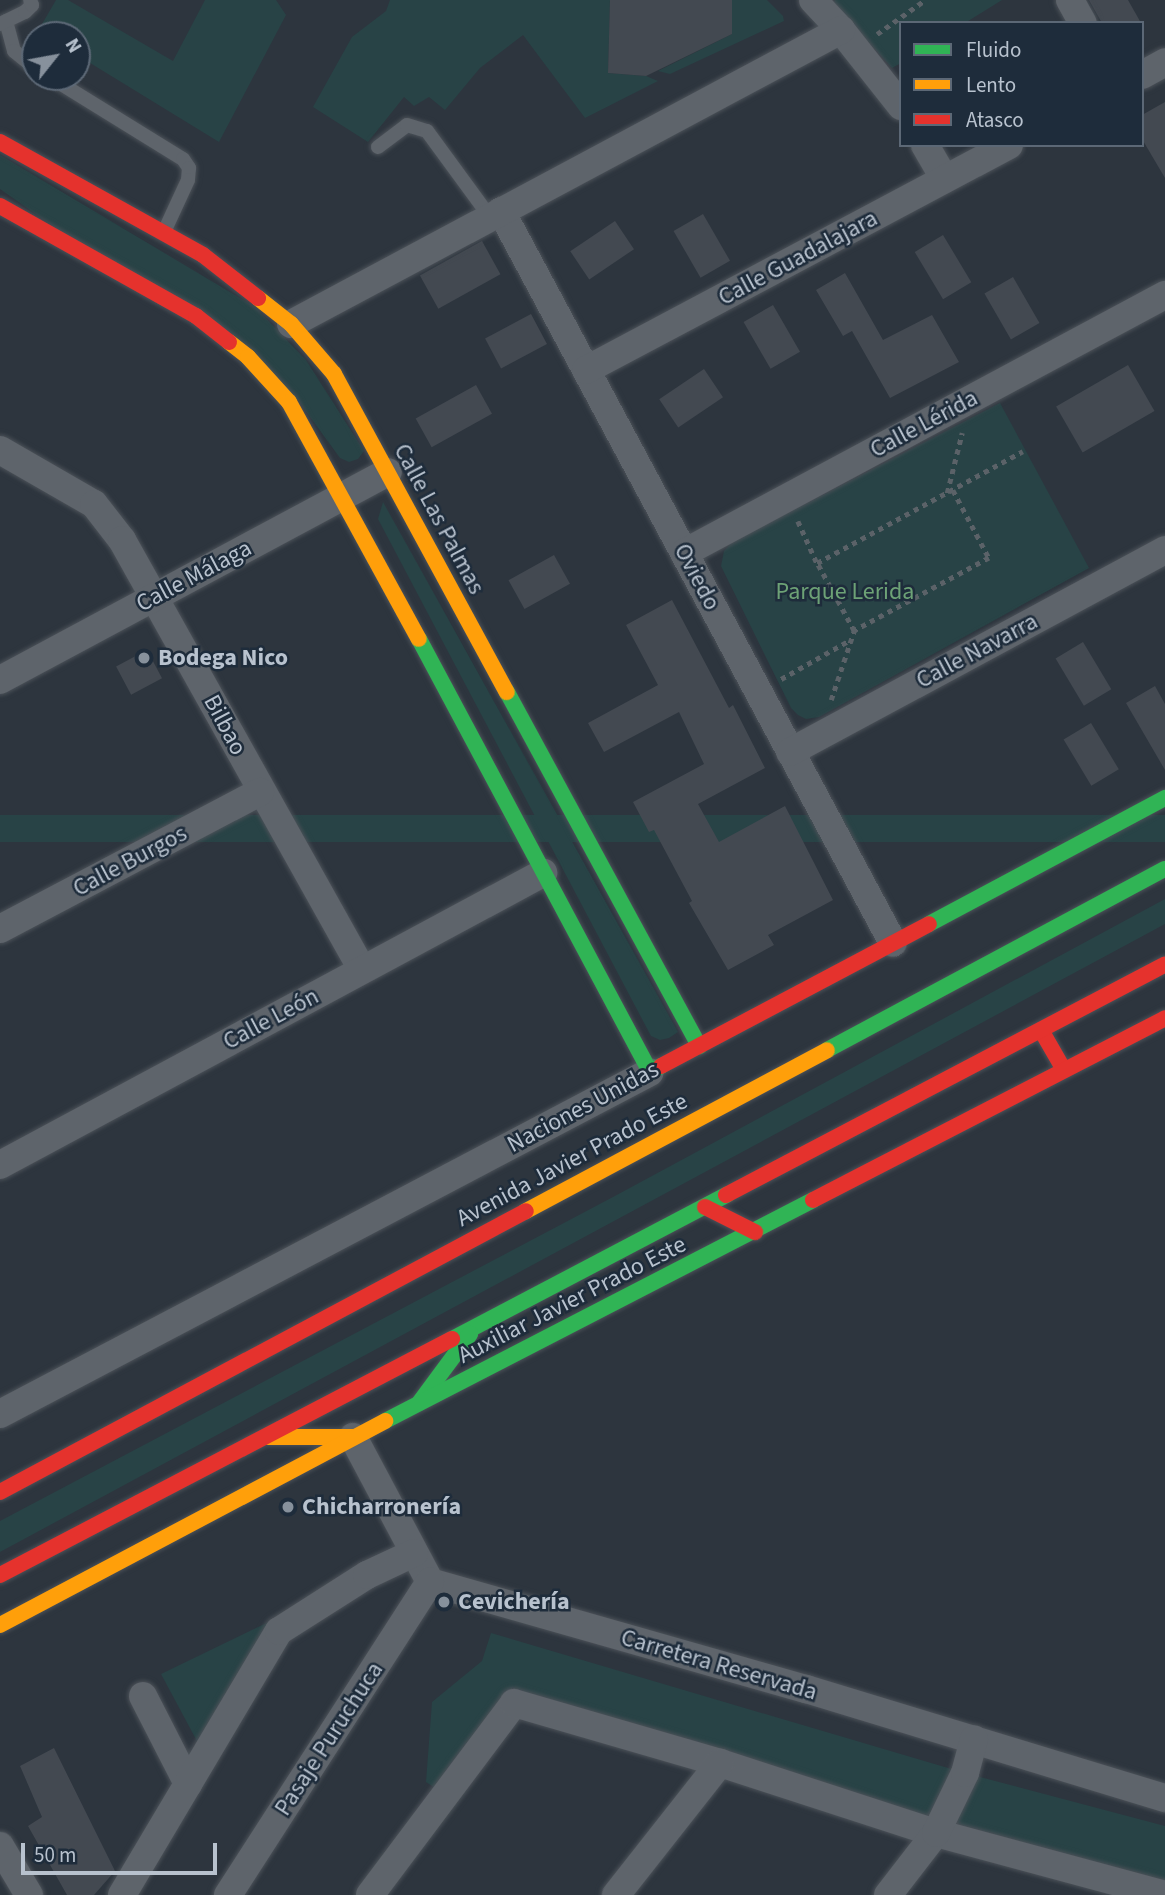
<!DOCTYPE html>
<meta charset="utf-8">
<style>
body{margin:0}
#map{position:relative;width:1165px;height:1895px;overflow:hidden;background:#2d353e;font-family:"Source Sans 3",sans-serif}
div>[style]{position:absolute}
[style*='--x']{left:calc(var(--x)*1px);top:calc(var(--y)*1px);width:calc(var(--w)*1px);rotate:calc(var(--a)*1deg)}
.green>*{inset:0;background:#284346;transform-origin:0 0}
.building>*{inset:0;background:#434951;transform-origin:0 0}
.path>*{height:4.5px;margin-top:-2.25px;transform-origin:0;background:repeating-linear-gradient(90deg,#5b6268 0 5px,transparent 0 10px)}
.roads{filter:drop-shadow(0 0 2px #4b5158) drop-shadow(0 0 2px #4b5158)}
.lane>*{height:14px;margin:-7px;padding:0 7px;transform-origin:7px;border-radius:7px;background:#5e646b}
.street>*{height:28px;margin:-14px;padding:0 14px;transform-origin:14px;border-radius:14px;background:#5e646b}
.fast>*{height:16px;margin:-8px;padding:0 8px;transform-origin:8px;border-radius:8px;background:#30b455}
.slow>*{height:16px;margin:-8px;padding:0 8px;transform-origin:8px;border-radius:8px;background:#ff9f0a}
.jam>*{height:16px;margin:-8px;padding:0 8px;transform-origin:8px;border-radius:8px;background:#e5322d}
.dots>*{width:19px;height:19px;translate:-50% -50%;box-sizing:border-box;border:4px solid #1e2c3b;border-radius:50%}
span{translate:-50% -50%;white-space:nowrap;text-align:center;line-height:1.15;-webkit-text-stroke:5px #1e2c3b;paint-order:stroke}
.street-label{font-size:24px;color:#b8c2ce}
.park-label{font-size:24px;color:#6da276}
.poi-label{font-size:24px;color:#b8c2ce;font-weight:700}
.left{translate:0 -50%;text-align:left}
.legend{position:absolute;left:899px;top:21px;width:245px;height:126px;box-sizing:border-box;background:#1e2c3b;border:2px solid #5c6876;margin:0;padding:9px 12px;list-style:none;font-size:21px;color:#b8c2ce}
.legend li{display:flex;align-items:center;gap:14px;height:35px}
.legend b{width:35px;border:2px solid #5c6876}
.north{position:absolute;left:21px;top:21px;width:70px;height:70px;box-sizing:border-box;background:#1e2c3b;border:2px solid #5c6876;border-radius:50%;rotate:59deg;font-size:19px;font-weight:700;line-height:28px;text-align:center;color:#b8c2ce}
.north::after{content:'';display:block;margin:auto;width:24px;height:32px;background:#87919c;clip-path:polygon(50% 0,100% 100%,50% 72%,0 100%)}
.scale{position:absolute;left:21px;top:1843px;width:196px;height:32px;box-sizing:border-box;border:4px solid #b8c2ce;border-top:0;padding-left:9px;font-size:21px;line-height:24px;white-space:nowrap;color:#b8c2ce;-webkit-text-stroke:5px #1e2c3b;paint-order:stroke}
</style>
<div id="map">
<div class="green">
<div style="clip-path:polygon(56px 0,68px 0,173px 61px,205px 0,276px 0,286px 15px,219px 142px,77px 55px,77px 35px,44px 35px,38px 31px)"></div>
<div style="clip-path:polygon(390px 0,610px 0,608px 73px,646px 76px,658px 81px,585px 118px,523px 35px,480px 68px,445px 110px,429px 97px,414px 106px,404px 97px,368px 142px,313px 107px,352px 37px,386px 11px)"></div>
<div style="clip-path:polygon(732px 0,767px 0,783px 16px,784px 21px,670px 74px,658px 71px,732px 34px)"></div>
<div style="clip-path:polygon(835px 0,1002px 0,965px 23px,901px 23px,901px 63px,892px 68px,833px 3px)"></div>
<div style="clip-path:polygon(0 155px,255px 307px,306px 360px,364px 451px,358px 459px,349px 462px,340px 458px,294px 395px,0 189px)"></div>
<div style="clip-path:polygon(1000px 403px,1089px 568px,819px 717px,806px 719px,798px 715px,791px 708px,721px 566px,724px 551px,732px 542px)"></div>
<div style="clip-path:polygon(383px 502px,678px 1032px,669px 1038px,660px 1040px,651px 1036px,378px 519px)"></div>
<div style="left:1165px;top:815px;width:27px;height:1320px;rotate:90deg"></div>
<div style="clip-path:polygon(1165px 899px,1165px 924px,0 1552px,0 1521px,613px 1197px)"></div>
<div style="clip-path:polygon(279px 1617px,198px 1743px,161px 1674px)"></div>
<div style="clip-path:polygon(491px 1633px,965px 1773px,1165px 1826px,1165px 1895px,515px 1705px,446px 1795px,426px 1782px,432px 1702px,482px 1661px)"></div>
</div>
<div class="building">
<div style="clip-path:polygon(610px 0,732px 0,732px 34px,646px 76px,608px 73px)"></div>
<div style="clip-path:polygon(1089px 0,1128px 0,1141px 23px,1102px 23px)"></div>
<div style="clip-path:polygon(1165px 102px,1165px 178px,1142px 139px,1142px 115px)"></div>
<div style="left:703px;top:214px;width:54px;height:34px;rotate:60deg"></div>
<div style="left:615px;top:221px;width:34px;height:54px;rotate:56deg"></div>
<div style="left:943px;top:235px;width:55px;height:33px;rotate:59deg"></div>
<div style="left:482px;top:241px;width:38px;height:71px;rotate:61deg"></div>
<div style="clip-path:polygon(845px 273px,883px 340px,932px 315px,959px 362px,890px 398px,852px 331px,843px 336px,816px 290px)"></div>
<div style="left:1013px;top:277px;width:53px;height:33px;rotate:60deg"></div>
<div style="left:773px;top:305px;width:54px;height:34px;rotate:60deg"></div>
<div style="left:531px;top:314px;width:34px;height:52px;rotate:62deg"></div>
<div style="left:1128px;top:365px;width:53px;height:83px;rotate:60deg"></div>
<div style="left:704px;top:369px;width:34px;height:54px;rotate:56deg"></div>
<div style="left:476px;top:385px;width:33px;height:69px;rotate:61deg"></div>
<div style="left:554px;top:555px;width:33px;height:52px;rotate:61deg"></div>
<div style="clip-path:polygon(672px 600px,729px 708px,733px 705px,765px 768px,698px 804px,719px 842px,785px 806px,833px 900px,768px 935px,774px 945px,728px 970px,689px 903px,692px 901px,654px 830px,649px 832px,633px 802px,704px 764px,679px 712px,604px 752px,588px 723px,658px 685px,626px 625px)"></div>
<div style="left:1083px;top:642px;width:55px;height:32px;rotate:59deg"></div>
<div style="left:147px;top:650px;width:32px;height:35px;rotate:62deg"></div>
<div style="clip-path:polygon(1155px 686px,1165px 704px,1165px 770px,1126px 703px)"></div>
<div style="left:1091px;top:723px;width:54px;height:32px;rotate:59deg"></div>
<div style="clip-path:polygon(54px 1748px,115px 1871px,94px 1895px,67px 1895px,28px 1826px,42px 1817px,20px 1766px)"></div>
</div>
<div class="path">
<div style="--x:877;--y:34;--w:59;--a:-35.3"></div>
<div style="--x:953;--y:490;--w:77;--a:62.1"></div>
<div style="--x:989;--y:558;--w:153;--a:151.6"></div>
<div style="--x:854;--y:631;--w:77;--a:-118.6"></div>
<div style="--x:817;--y:563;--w:234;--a:-28.5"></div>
<div style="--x:947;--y:493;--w:62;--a:-76"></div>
<div style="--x:798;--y:521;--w:46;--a:65.7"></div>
<div style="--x:781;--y:679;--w:79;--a:-29.5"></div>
<div style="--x:831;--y:700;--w:73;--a:-71.6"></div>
</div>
<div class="roads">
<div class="lane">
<div style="--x:6;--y:21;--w:31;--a:75"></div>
<div style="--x:14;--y:51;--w:27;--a:39"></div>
<div style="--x:0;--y:24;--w:28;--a:-26"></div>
<div style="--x:25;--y:12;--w:10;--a:-45"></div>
<div style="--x:32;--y:5;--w:5;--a:-112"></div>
<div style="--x:50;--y:77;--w:156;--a:31.7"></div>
<div style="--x:183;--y:159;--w:11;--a:56"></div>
<div style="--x:189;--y:168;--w:12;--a:95"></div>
<div style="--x:188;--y:180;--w:57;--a:114.8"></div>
<div style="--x:378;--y:147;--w:36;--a:-37"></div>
<div style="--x:407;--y:125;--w:21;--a:17"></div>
<div style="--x:427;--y:131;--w:107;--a:53.8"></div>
</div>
<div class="street">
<div style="--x:813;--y:0;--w:41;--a:47"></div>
<div style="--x:841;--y:30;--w:97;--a:51.7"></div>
<div style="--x:1070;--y:0;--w:26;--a:61"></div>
<div style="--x:1142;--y:75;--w:26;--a:-29"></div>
<div style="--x:925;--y:145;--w:39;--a:60"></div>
<div style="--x:501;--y:211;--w:830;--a:61.83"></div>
<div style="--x:291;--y:324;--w:624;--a:-28.13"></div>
<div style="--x:586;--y:370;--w:479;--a:-28"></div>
<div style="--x:0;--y:450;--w:108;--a:29.9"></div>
<div style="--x:94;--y:504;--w:46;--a:52.1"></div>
<div style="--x:122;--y:540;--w:492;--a:60.8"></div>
<div style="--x:684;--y:553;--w:546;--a:-28.21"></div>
<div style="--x:0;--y:680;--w:440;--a:-28.2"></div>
<div style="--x:790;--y:752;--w:426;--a:-28.3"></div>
<div style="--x:0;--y:929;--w:294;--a:-27.8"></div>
<div style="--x:0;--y:1165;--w:617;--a:-28.27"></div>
<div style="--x:0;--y:1414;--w:734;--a:-27.75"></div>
<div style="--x:353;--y:1437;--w:164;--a:62"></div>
<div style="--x:430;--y:1582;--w:391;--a:15.9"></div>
<div style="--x:806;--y:1689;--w:375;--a:16.9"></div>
<div style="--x:143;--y:1696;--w:99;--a:62.9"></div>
<div style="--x:0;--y:1846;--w:57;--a:59.4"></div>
<div style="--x:122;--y:1895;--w:307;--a:-59.3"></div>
<div style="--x:279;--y:1631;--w:104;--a:-32.5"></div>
<div style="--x:367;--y:1575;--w:52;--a:-25.1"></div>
<div style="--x:228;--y:1895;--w:373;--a:-57.2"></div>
<div style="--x:370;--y:1895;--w:240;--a:-53.1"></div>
<div style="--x:514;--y:1703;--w:215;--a:16.2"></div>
<div style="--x:720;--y:1763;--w:227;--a:18"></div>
<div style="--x:936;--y:1833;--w:237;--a:15.1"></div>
<div style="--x:616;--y:1895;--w:168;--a:-51.8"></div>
<div style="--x:888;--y:1895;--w:78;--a:-52.3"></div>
<div style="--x:936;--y:1833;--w:67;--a:-64.2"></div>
<div style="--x:965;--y:1773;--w:35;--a:-75"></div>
</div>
<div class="fast">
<div style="--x:419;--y:639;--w:491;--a:61.9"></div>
<div style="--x:650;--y:1072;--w:13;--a:-29"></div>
<div style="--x:507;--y:692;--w:403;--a:61.5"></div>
<div style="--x:929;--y:924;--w:268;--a:-28.1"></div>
<div style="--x:827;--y:1050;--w:383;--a:-28.2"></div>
<div style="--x:452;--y:1339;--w:310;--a:-27.7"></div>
<div style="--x:419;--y:1403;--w:86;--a:-53.5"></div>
<div style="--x:385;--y:1421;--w:482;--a:-27.3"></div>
</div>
<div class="slow">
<div style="--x:258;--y:298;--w:42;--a:38.2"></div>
<div style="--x:291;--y:324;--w:66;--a:49.3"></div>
<div style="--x:334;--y:374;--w:362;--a:61.5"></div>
<div style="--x:229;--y:342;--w:24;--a:38"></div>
<div style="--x:248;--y:357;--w:61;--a:47.7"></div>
<div style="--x:289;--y:402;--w:270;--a:61.3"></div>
<div style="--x:526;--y:1211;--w:341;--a:-28.1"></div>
<div style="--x:268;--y:1437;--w:85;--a:0"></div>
<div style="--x:0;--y:1625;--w:436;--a:-27.9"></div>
</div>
<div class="jam">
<div style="--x:0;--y:142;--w:232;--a:29.1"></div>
<div style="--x:203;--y:255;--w:70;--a:38"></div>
<div style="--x:0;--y:206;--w:225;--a:29.3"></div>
<div style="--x:196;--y:316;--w:42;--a:38.2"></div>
<div style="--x:1041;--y:1030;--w:46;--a:60.1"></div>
<div style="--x:661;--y:1066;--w:303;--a:-27.9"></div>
<div style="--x:726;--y:1195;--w:496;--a:-27.7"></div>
<div style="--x:813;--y:1200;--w:396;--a:-27.3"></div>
<div style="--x:705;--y:1207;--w:56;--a:26.6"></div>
<div style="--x:0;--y:1492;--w:596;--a:-28.11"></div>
<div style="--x:0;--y:1575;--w:510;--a:-27.57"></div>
</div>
</div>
<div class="dots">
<div style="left:144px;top:658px;background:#87919c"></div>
<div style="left:288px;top:1507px;background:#87919c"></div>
<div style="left:444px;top:1602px;background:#87919c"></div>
</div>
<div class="street-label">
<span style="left:798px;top:258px;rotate:-28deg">Calle Guadalajara</span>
<span style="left:924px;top:424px;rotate:-28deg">Calle Lérida</span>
<span style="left:439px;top:519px;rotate:62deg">Calle Las Palmas</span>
<span style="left:194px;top:576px;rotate:-28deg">Calle Málaga</span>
<span style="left:697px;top:577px;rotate:62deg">Oviedo</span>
<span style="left:977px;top:651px;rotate:-28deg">Calle Navarra</span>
<span style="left:225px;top:725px;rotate:62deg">Bilbao</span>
<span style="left:130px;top:861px;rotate:-28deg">Calle Burgos</span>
<span style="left:271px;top:1019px;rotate:-28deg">Calle León</span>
<span style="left:583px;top:1107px;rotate:-28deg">Naciones Unidas</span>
<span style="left:572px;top:1160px;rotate:-28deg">Avenida Javier Prado Este</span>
<span style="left:572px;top:1300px;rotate:-27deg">Auxiliar Javier Prado Este</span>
<span style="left:719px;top:1665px;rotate:16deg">Carretera Reservada</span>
<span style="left:329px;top:1739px;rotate:-57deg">Pasaje Puruchuca</span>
</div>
<div class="park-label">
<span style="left:845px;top:592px">Parque Lerida</span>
</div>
<div class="poi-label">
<span class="left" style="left:158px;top:658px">Bodega Nico</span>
<span class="left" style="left:302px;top:1507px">Chicharronería</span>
<span class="left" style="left:458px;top:1602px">Cevichería</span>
</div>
<ul class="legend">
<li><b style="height:9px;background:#30b455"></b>Fluido</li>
<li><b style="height:9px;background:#ff9f0a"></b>Lento</li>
<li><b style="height:9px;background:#e5322d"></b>Atasco</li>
</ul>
<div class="north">N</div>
<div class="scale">50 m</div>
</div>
